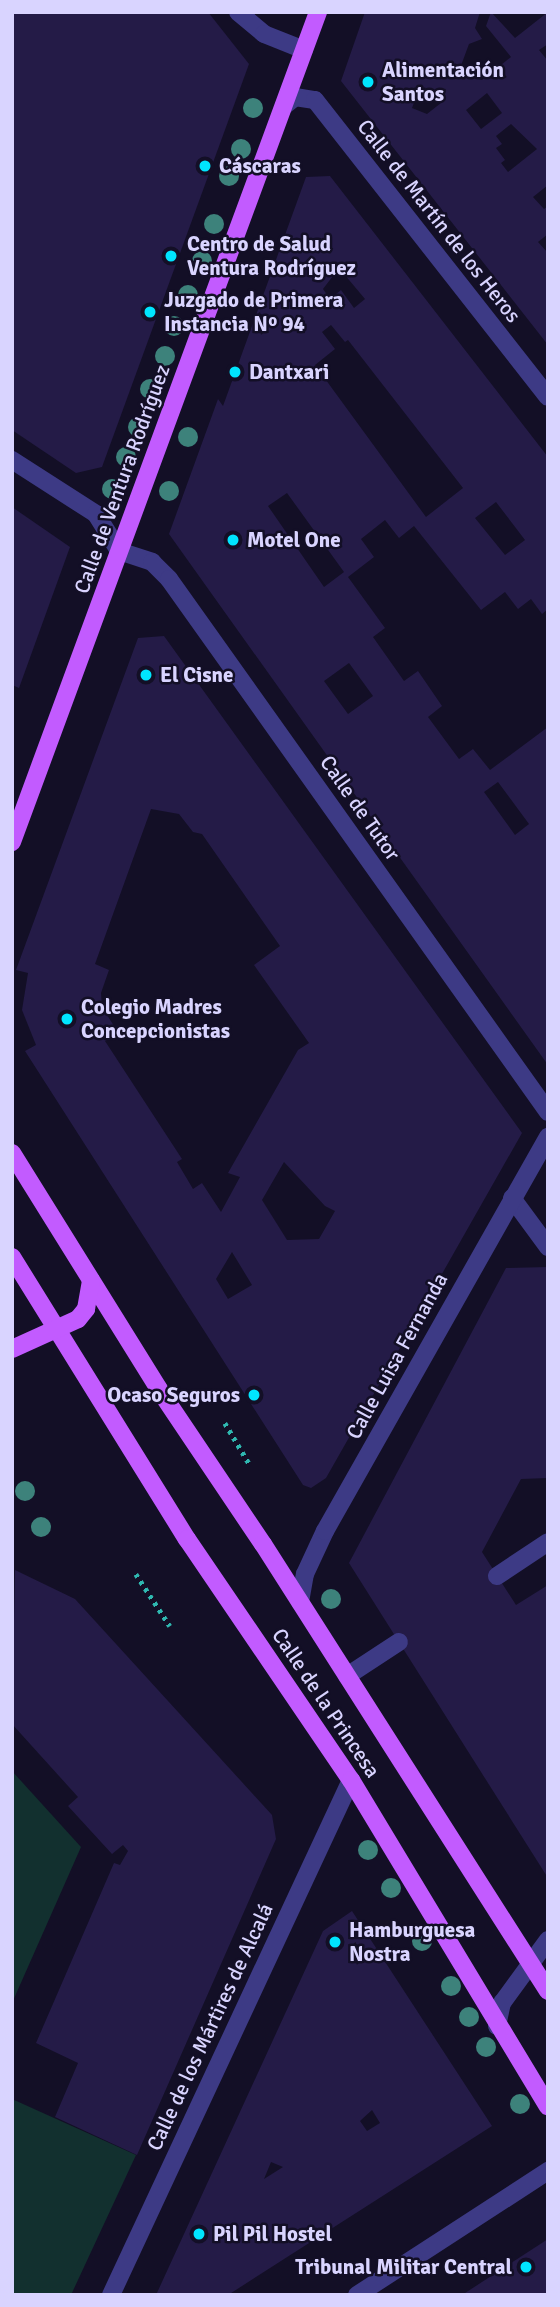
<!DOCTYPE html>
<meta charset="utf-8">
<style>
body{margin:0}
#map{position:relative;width:560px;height:2307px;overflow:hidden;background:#130f26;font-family:Signika,sans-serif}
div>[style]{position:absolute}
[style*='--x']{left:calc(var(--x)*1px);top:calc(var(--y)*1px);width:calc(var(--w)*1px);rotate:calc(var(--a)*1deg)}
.green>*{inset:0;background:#12302f}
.building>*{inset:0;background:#241b47}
.path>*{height:4.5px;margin-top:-2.25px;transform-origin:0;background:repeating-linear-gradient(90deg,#2fb8b0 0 3.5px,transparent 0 8.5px)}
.service>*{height:18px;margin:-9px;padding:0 9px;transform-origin:9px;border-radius:9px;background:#3d3a85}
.pedestrian>*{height:18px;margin:-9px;padding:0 9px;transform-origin:9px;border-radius:9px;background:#3d3a85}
.minor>*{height:18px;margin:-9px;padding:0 9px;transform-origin:9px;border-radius:9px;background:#3d3a85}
.tertiary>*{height:18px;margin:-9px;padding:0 9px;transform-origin:9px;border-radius:9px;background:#3d3a85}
.primary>*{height:18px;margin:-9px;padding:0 9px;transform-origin:9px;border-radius:9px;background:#c25bff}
.trees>*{width:20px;height:20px;margin:-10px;border-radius:50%;background:#3d827b}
.dots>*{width:19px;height:19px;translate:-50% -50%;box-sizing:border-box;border:4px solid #130f26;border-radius:50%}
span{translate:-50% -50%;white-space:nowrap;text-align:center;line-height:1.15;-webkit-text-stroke:5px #130f26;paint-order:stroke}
.poi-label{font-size:21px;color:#d9d4ff;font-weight:700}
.left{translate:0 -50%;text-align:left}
.right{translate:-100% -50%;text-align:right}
.street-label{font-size:21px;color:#d9d4ff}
.frame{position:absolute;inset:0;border:14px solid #d9d4ff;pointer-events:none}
</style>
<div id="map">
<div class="green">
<div style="clip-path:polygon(12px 1771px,81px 1847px,12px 2003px)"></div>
<div style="clip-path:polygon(12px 2099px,136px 2155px,71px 2295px,12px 2295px)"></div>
</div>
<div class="building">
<div style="clip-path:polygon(12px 12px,208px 12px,249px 64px,102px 467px,76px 473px,12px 430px)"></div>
<div style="clip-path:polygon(evenodd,365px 12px,480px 12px,475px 28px,482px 39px,469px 44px,459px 71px,482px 80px,511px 57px,486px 26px,491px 12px,515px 38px,548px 12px,548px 44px,539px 50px,548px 61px,548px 185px,533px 197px,544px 209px,548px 206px,548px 234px,538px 242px,548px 253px,548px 345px,341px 81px,365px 12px,419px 90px,446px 99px,427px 114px,412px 108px,419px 90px,365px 12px,487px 93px,502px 113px,481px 129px,466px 110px,487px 93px,365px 12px,511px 124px,537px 149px,508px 172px,501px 163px,505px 160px,496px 148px,502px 144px,496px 136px,511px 124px)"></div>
<div style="clip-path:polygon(evenodd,330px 176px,548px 457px,548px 609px,542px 614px,531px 599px,518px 609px,505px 592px,481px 610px,414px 526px,399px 538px,385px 520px,361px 539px,374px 557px,348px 577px,385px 628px,373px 637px,404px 681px,418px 671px,442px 706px,428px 717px,459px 759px,473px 749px,490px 770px,548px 727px,548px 1065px,169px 534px,218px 399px,223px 406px,306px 177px,330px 176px,339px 268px,365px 299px,354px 308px,341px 290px,330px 299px,323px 289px,339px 268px,330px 176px,331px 325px,345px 342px,348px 340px,463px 488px,426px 517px,315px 365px,335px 349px,322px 332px,331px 325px,330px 176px,287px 493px,344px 572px,324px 587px,268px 506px,287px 493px,330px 176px,496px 502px,525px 540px,505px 555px,475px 518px,496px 502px,330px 176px,349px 663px,373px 696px,348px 714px,324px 681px,349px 663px,330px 176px,498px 782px,529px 824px,515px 835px,484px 792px,498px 782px)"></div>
<div style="clip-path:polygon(12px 507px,70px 547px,19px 688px,12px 685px)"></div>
<div style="clip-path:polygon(evenodd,164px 636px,522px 1133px,326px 1478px,311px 1488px,303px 1485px,25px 1051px,36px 1045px,22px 1010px,28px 973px,16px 970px,138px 638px,164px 636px,151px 809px,179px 814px,193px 832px,202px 834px,280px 946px,254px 965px,309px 1043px,298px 1050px,228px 1173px,240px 1177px,221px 1212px,202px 1183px,193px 1189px,177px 1162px,182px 1159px,105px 1041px,119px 1034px,102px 1007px,101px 993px,109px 970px,95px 964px,151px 809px,164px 636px,284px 1162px,325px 1206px,335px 1211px,319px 1239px,287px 1240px,262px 1200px,284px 1162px,164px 636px,232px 1252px,252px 1285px,228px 1299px,216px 1279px,232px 1252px)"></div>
<div style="clip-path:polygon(548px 1267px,548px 1478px,521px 1479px,482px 1552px,516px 1605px,548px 1585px,548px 1878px,349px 1563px,506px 1268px)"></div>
<div style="clip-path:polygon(15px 1570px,75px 1599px,272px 1815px,276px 1839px,137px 2155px,55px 2117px,78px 2063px,36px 2043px,114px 1863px,120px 1865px,128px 1851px,123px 1845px,112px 1854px,68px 1806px,78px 1797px,12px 1724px)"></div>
<div style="clip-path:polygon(evenodd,352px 1911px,492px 2126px,228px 2295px,156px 2295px,323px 1931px,352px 1911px,372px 2110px,380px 2123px,367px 2131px,360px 2121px,372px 2110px,352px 1911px,271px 2162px,283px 2167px,264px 2179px,271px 2162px)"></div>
<div style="clip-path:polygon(548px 2239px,548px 2295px,462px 2295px)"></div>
</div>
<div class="path">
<div style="--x:225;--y:1423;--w:49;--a:59.2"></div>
<div style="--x:136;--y:1574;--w:62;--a:56.8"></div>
</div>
<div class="service">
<div style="--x:512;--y:1198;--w:61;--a:53.7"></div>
<div style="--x:497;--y:1576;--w:61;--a:-33.7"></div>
<div style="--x:347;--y:1676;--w:62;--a:-33.2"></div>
</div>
<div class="pedestrian">
<div style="--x:12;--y:460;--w:100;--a:32.7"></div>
<div style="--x:96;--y:514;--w:44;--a:58.1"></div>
</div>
<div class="minor">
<div style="--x:238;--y:12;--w:34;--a:40"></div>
<div style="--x:264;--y:34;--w:43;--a:21.8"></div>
<div style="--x:284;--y:106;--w:14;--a:-39"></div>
<div style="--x:295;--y:97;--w:20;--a:9"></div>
<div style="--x:315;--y:100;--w:377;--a:51.9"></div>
<div style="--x:119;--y:551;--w:35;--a:18"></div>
<div style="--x:152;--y:562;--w:24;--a:45"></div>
<div style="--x:169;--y:579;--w:654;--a:54.58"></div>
<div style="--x:300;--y:1602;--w:28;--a:-80"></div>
<div style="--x:305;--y:1574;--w:47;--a:-65.1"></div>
<div style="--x:325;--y:1531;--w:453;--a:-60.5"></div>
<div style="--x:497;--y:2026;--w:24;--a:-78"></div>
<div style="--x:502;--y:2003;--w:78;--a:-53.9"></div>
<div style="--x:357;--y:2295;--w:228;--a:-33"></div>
</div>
<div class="tertiary">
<div style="--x:111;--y:2295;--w:568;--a:-65.01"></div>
</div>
<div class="primary">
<div style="--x:12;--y:842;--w:885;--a:-69.76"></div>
<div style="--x:12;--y:1153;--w:277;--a:58.1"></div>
<div style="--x:158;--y:1388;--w:188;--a:56.1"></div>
<div style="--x:263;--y:1544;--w:530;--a:57.48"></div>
<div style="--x:12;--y:1257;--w:332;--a:58.2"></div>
<div style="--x:187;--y:1539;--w:292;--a:55.8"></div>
<div style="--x:351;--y:1780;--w:381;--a:58.9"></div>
<div style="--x:12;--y:1349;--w:72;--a:-24.4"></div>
<div style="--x:78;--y:1319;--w:13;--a:-51"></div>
<div style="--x:86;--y:1309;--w:29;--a:-80"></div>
</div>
<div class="trees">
<div style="left:253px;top:108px"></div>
<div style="left:241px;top:149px"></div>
<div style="left:229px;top:176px"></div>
<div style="left:214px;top:224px"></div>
<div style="left:202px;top:261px"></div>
<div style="left:188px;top:295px"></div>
<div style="left:174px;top:326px"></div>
<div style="left:165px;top:356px"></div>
<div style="left:150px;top:389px"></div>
<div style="left:138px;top:427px"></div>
<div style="left:188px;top:437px"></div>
<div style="left:126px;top:457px"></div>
<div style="left:112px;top:489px"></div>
<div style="left:169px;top:491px"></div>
<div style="left:25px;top:1491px"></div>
<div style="left:41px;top:1527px"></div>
<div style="left:331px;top:1599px"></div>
<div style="left:368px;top:1850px"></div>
<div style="left:391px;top:1888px"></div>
<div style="left:422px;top:1941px"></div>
<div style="left:451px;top:1986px"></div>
<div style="left:469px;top:2017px"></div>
<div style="left:486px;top:2047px"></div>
<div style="left:520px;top:2104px"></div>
</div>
<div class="dots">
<div style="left:368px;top:82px;background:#00e5ff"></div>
<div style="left:205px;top:166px;background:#00e5ff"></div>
<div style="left:171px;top:256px;background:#00e5ff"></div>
<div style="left:150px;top:312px;background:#00e5ff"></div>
<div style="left:235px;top:372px;background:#00e5ff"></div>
<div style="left:233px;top:540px;background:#00e5ff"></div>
<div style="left:146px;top:675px;background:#00e5ff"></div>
<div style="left:67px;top:1019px;background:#00e5ff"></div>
<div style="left:254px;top:1395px;background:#00e5ff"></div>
<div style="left:335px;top:1942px;background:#00e5ff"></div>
<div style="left:199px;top:2234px;background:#00e5ff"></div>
<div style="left:526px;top:2267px;background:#00e5ff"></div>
</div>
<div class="poi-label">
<span class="left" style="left:382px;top:82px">Alimentación<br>Santos</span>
<span class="left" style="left:219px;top:166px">Cáscaras</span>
<span class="left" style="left:187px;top:256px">Centro de Salud<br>Ventura Rodríguez</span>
<span class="left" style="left:164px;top:312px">Juzgado de Primera<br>Instancia Nº 94</span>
<span class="left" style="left:249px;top:372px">Dantxari</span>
<span class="left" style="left:247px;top:540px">Motel One</span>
<span class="left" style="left:160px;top:675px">El Cisne</span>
<span class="left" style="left:81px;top:1019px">Colegio Madres<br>Concepcionistas</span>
<span class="right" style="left:240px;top:1395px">Ocaso Seguros</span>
<span class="left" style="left:349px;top:1942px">Hamburguesa<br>Nostra</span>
<span class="left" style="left:213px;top:2234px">Pil Pil Hostel</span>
<span class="right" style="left:512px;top:2267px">Tribunal Militar Central</span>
</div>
<div class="street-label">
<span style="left:439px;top:221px;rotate:52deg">Calle de Martín de los Heros</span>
<span style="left:122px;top:479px;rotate:-70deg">Calle de Ventura Rodríguez</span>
<span style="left:360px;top:808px;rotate:55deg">Calle de Tutor</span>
<span style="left:397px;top:1356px;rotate:-61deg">Calle Luisa Fernanda</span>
<span style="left:326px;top:1703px;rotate:56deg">Calle de la Princesa</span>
<span style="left:210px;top:2027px;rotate:-65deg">Calle de los Mártires de Alcalá</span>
</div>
<div class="frame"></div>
</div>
